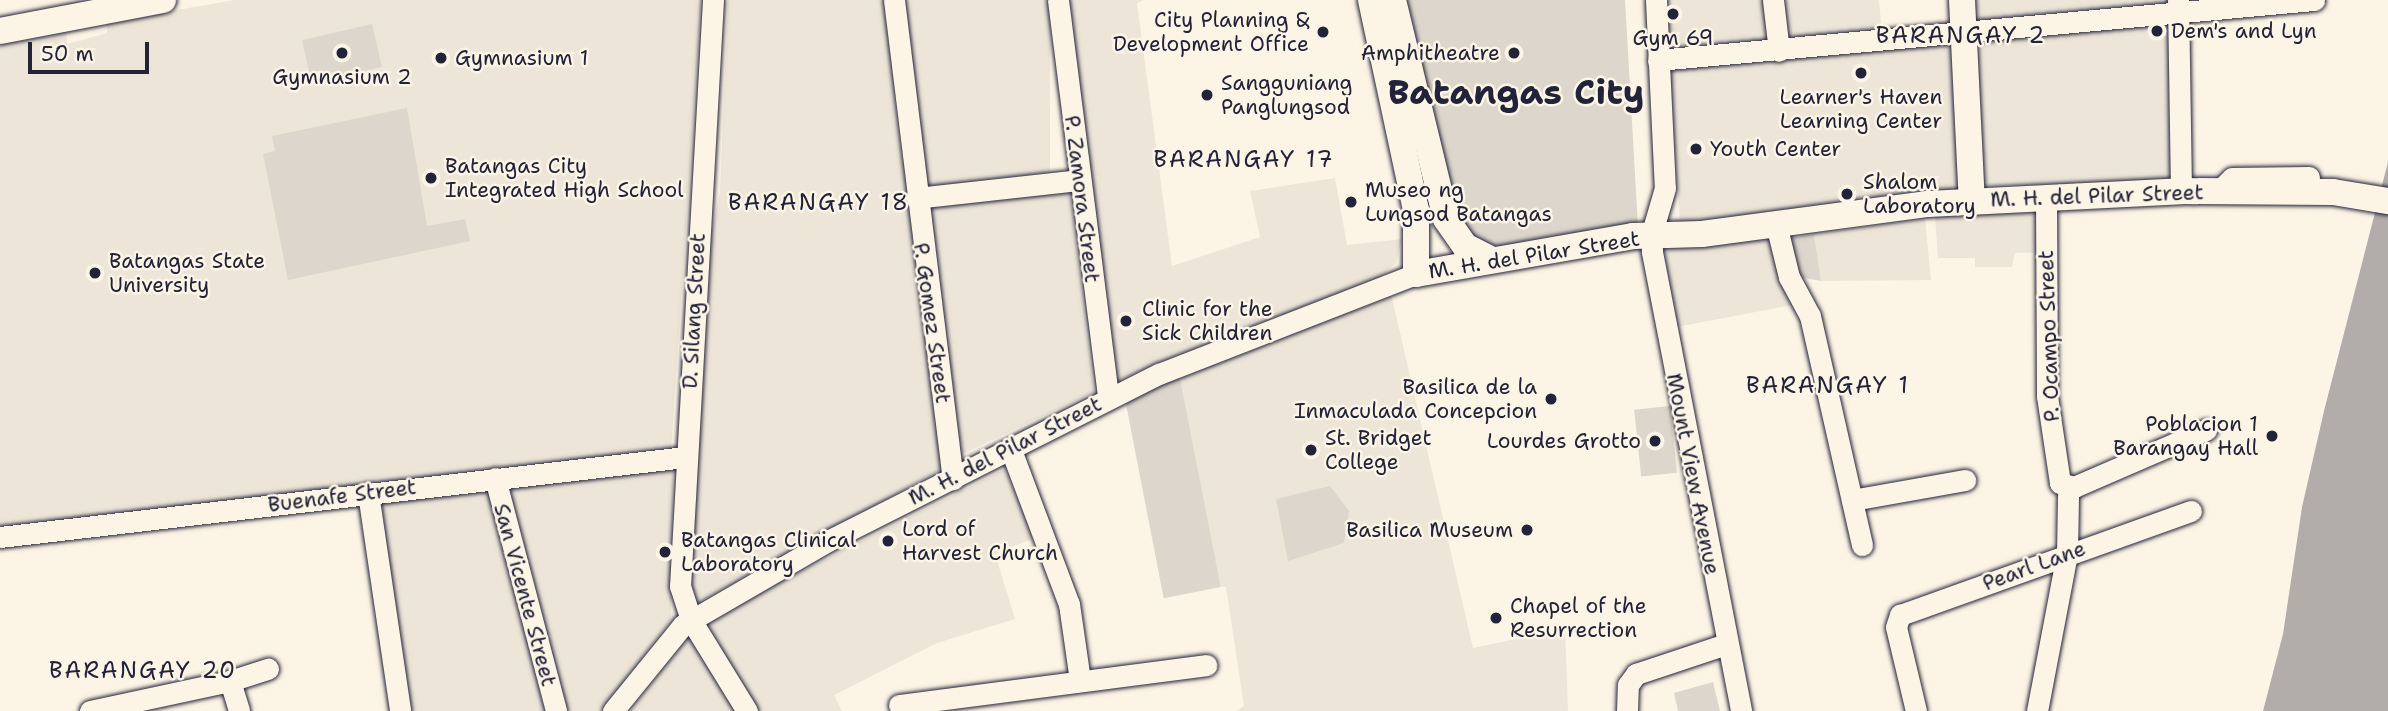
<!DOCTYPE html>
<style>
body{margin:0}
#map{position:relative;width:2388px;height:711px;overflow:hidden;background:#fcf5e5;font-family:"Shantell Sans",sans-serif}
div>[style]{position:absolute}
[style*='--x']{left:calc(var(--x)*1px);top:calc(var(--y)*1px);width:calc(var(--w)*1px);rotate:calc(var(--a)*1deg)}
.built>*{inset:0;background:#ece5d8;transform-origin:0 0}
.green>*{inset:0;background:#dcd6cc;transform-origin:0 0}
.water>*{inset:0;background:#b2adab}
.roads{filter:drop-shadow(0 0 2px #22223b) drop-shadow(0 0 2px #22223b)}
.minor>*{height:21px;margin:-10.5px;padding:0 10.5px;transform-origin:10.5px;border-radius:10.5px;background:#fcf5e5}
.major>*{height:26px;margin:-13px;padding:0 13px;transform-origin:13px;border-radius:13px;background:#fcf5e5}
.dots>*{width:19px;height:19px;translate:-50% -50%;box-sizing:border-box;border:4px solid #fcf5e5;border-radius:50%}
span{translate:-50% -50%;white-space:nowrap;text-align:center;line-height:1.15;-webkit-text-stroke:5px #fcf5e5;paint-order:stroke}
.poi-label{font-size:21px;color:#22223b}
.right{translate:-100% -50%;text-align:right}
.left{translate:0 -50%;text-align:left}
.street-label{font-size:21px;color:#22223b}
.neighbourhood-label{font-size:23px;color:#22223b;letter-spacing:2px}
.town-label{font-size:35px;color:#22223b;font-weight:700}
.scale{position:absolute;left:28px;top:42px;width:121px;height:32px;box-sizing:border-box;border:4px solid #22223b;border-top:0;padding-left:9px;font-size:21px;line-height:24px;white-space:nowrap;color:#22223b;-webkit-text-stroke:5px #fcf5e5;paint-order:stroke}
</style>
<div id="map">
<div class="built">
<div style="clip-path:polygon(235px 0,701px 0,671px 451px,0 532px,0 44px,66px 31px,67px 44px,107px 33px,107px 22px)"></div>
<div style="clip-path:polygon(728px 0,887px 0,895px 104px,943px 468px,695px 604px,687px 593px,709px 244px,720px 192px)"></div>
<div style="left:903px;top:0;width:147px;height:195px"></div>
<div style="clip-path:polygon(1067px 0,1144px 0,1137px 3px,1172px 266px,1260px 237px,1250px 191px,1335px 178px,1347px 245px,1402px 239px,1396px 263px,1379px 278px,1117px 380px)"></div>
<div style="clip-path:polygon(1666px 0,1768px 0,1770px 42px,1668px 52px)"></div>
<div style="clip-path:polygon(1780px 0,1879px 0,1882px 35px,1783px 43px)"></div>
<div style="clip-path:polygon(1974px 0,2172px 0,2172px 5px,1975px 25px)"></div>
<div style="left:2172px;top:18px;width:164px;height:200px;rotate:89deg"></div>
<div style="clip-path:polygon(1947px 43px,1954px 46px,1962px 189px,1680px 224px,1670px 67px)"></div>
<div style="clip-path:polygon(1069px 186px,1094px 392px,956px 457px,926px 202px)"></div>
<div style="clip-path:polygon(2038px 213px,2040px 252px,2015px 253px,2012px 267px,1975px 267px,1975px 258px,1938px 258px,1935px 215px)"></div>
<div style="clip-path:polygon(1925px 219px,1931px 280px,1821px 281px,1814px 234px)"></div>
<div style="clip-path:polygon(1774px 237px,1797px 304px,1677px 327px,1664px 249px)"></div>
<div style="clip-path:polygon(1391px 294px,1473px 648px,1565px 629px,1568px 711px,1236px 711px,1244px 706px,1226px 587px,1220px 587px,1180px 378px)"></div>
<div style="clip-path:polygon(673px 464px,671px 620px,600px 711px,563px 711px,498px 485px)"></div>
<div style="clip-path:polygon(1005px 469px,1034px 538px,995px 554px,1015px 619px,937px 643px,834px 695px,842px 711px,753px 711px,699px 623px)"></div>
<div style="clip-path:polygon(493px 486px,549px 711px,404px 711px,374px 498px)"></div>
<div style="clip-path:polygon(692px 633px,740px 711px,630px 711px)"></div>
</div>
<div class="green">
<div style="clip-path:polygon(1404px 0,1625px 0,1638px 227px,1495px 249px,1463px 234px)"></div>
<div style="left:372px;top:24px;width:44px;height:72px;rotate:77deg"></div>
<div style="clip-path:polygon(407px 108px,427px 226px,465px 219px,470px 241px,288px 280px,263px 154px,275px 151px,272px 136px)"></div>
<div style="clip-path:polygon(1814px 234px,1821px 281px,1799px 277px,1791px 238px)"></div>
<div style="left:1180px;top:378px;width:213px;height:58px;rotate:79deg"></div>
<div style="left:1670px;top:406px;width:67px;height:36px;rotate:84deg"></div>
<div style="clip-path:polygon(1330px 486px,1349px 511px,1344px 543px,1288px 561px,1276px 499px)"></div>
<div style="clip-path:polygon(1713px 682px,1720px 711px,1678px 711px,1674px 693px)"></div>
</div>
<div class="water">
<div style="clip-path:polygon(2388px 162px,2388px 711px,2263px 711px,2283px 634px,2302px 507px,2324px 411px)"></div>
</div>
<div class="roads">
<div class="minor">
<div style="--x:713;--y:0;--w:587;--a:93.22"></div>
<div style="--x:680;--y:586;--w:36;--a:72"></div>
<div style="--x:691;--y:620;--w:107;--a:58.4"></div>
<div style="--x:894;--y:0;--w:483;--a:83"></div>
<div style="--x:1058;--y:0;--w:401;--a:82.8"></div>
<div style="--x:1656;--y:0;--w:188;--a:87.3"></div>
<div style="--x:1665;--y:188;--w:50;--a:106.3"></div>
<div style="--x:1651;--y:236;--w:16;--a:86"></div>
<div style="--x:1652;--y:252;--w:468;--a:79"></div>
<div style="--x:1773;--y:0;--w:51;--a:83.3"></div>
<div style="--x:2178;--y:0;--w:191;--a:89.1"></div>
<div style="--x:1658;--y:60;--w:659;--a:-5.23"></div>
<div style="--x:2219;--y:191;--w:18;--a:-45"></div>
<div style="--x:2232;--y:178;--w:77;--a:-0.7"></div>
<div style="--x:2046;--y:197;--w:199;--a:89.7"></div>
<div style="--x:2047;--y:396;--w:88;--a:81.5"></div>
<div style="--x:2060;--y:483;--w:15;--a:16"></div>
<div style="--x:2074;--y:487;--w:144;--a:-23.4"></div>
<div style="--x:916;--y:198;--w:164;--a:-6.3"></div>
<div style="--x:1776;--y:224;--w:55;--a:76.2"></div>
<div style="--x:1789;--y:277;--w:44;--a:61.7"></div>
<div style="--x:1810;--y:316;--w:235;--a:77.2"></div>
<div style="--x:1011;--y:450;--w:165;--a:69.4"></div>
<div style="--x:1069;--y:604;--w:77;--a:81.8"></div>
<div style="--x:495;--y:478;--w:241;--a:75.3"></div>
<div style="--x:368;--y:493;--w:220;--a:81.6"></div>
<div style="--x:1852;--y:500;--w:115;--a:-10"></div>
<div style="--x:0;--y:537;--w:690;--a:-6.66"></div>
<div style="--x:230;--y:681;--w:40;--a:-18"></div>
<div style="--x:899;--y:705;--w:310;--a:-7.4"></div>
<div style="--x:90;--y:711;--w:143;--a:-12.1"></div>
<div style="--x:230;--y:681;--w:31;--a:73"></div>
<div style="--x:613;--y:711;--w:111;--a:-50.9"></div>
<div style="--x:683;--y:625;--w:168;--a:-30.1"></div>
<div style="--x:828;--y:541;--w:371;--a:-26.8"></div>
<div style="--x:1159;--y:374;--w:276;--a:-21.3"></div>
<div style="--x:1627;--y:711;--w:26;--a:-88"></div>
<div style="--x:1628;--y:685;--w:14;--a:-54"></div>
<div style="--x:1636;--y:674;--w:95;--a:-18.4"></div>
<div style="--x:1916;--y:711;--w:86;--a:-103.4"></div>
<div style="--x:1896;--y:627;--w:13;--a:-72"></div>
<div style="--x:1900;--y:615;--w:309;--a:-19.7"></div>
<div style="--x:2037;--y:711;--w:160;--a:-79.2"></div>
<div style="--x:2067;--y:554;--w:59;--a:-89"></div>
</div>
<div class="major">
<div style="--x:1371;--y:0;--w:215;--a:77.9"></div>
<div style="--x:1416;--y:210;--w:64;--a:90"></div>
<div style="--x:1416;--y:274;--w:220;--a:-9.9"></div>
<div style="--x:1633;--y:236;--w:69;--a:-1.7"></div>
<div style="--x:1702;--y:234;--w:228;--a:-7.6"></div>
<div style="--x:1928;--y:204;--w:253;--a:-2.9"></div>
<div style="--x:2181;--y:191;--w:152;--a:0.4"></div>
<div style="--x:2333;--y:192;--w:56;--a:9.3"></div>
<div style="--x:1393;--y:0;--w:225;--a:76.4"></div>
<div style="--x:1446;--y:219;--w:33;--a:55"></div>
<div style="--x:1465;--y:246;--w:27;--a:27"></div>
<div style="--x:1962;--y:0;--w:202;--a:87.2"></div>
<div style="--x:0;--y:31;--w:166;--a:-10.8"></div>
</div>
</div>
<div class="dots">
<div style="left:1673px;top:14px;background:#22223b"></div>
<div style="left:2157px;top:31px;background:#22223b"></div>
<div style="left:1323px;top:32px;background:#22223b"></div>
<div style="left:342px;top:53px;background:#22223b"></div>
<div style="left:1514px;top:53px;background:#22223b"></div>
<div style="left:441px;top:58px;background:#22223b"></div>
<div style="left:1861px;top:73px;background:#22223b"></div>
<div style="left:1207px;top:95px;background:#22223b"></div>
<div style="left:1696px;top:149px;background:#22223b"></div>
<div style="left:431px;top:178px;background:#22223b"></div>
<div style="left:1847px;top:194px;background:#22223b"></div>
<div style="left:1351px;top:202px;background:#22223b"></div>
<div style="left:95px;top:273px;background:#22223b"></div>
<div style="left:1126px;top:321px;background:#22223b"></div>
<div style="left:1551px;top:399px;background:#22223b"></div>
<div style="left:2272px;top:436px;background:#22223b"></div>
<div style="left:1655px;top:441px;background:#22223b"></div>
<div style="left:1311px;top:450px;background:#22223b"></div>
<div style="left:1527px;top:530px;background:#22223b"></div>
<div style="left:888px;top:541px;background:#22223b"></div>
<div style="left:665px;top:552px;background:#22223b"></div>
<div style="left:1496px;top:618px;background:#22223b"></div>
</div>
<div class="poi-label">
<span class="right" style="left:1309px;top:32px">City Planning &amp;<br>Development Office</span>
<span class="left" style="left:2171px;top:31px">Dem's and Lyn</span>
<span style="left:1673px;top:38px">Gym 69</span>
<span class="right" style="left:1500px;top:53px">Amphitheatre</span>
<span class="left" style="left:455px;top:58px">Gymnasium 1</span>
<span style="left:342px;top:77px">Gymnasium 2</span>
<span class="left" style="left:1221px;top:95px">Sangguniang<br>Panglungsod</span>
<span style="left:1861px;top:109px">Learner's Haven<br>Learning Center</span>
<span class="left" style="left:1710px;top:149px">Youth Center</span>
<span class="left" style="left:445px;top:178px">Batangas City<br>Integrated High School</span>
<span class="left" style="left:1863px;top:194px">Shalom<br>Laboratory</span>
<span class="left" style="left:1365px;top:202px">Museo ng<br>Lungsod Batangas</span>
<span class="left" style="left:109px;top:273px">Batangas State<br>University</span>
<span class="left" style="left:1142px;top:321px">Clinic for the<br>Sick Children</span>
<span class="right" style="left:1537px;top:399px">Basilica de la<br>Inmaculada Concepcion</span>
<span class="right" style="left:2258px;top:436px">Poblacion 1<br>Barangay Hall</span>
<span class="left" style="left:1325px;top:450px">St. Bridget<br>College</span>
<span class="right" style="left:1641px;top:441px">Lourdes Grotto</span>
<span class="left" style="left:902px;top:541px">Lord of<br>Harvest Church</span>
<span class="right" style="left:1513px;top:530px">Basilica Museum</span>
<span class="left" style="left:681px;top:552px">Batangas Clinical<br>Laboratory</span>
<span class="left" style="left:1510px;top:618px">Chapel of the<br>Resurrection</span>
</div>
<div class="street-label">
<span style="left:2097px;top:196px;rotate:-2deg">M. H. del Pilar Street</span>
<span style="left:1082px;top:199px;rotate:83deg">P. Zamora Street</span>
<span style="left:1534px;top:255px;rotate:-9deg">M. H. del Pilar Street</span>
<span style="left:694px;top:311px;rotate:-87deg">D. Silang Street</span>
<span style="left:932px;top:323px;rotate:82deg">P. Gomez Street</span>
<span style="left:2049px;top:336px;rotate:-92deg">P. Ocampo Street</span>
<span style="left:1005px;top:451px;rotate:-27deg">M. H. del Pilar Street</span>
<span style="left:1693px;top:474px;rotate:79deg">Mount View Avenue</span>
<span style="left:342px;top:496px;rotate:-7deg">Buenafe Street</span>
<span style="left:2034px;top:566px;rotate:-20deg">Pearl Lane</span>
<span style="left:525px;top:595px;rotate:75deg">San Vicente Street</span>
</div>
<div class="neighbourhood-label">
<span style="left:1961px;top:35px">BARANGAY 2</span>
<span style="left:1244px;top:159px">BARANGAY 17</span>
<span style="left:819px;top:202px">BARANGAY 18</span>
<span style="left:1828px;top:385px">BARANGAY 1</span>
<span style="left:143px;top:670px">BARANGAY 20</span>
</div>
<div class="town-label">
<span style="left:1516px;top:92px">Batangas City</span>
</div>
<div class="scale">50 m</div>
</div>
